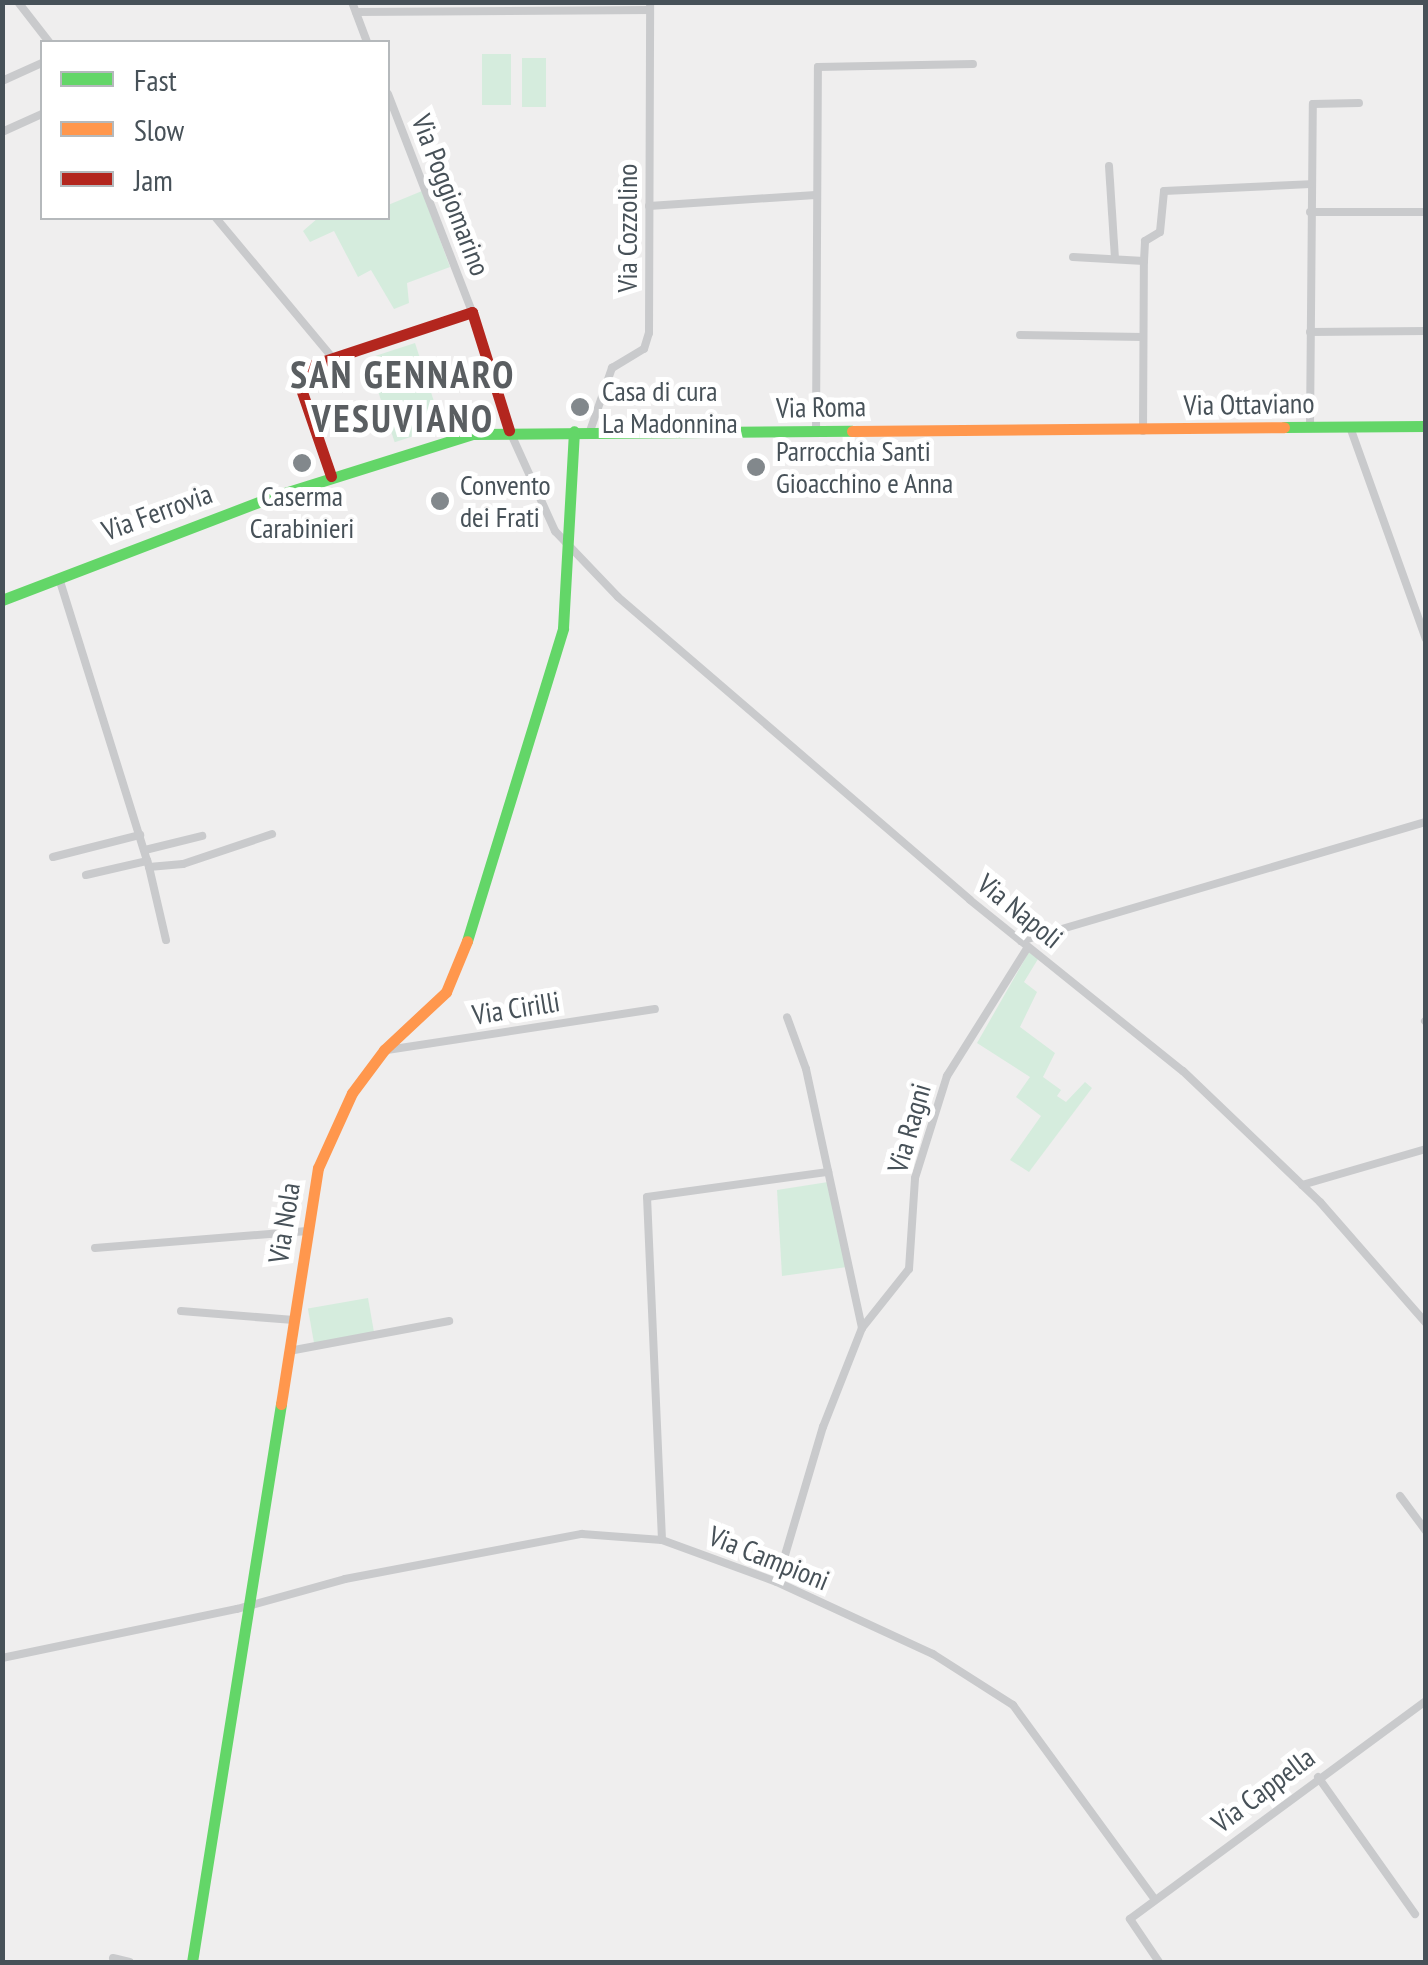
<!DOCTYPE html>
<style>
body{margin:0}
#map{position:relative;width:1428px;height:1965px;overflow:hidden;background:#efeeee;font-family:"PT Sans Narrow",sans-serif}
div>[style]{position:absolute}
[style*='--x']{left:calc(var(--x)*1px);top:calc(var(--y)*1px);width:calc(var(--w)*1px);rotate:calc(var(--a)*1deg)}
.green>*{inset:0;background:#d5ecdd;transform-origin:0 0}
.street>*{height:8px;margin:-4px;padding:0 4px;transform-origin:4px;border-radius:4px;background:#c9cacc}
.fast>*{height:11px;margin:-5.5px;padding:0 5.5px;transform-origin:5.5px;border-radius:5.5px;background:#63d668}
.slow>*{height:11px;margin:-5.5px;padding:0 5.5px;transform-origin:5.5px;border-radius:5.5px;background:#ff974d}
.jam>*{height:11px;margin:-5.5px;padding:0 5.5px;transform-origin:5.5px;border-radius:5.5px;background:#b3261e}
.dots>*{width:28px;height:28px;translate:-50% -50%;box-sizing:border-box;border:5px solid #fff;border-radius:50%}
span{translate:-50% -50%;white-space:nowrap;text-align:center;line-height:1.15;-webkit-text-stroke:10px #fff;paint-order:stroke}
.street-label{font-size:28px;color:#475158}
.poi-label{font-size:28px;color:#475158}
.left{translate:0 -50%;text-align:left}
.district-label{font-size:38px;color:#5a5e61;font-weight:700;letter-spacing:2.5px}
.frame{position:absolute;inset:0;border:5px solid #475158;pointer-events:none}
.legend{position:absolute;left:40px;top:40px;width:350px;height:180px;box-sizing:border-box;background:#fff;border:2px solid #b5b9bc;margin:0;padding:12px 18px;list-style:none;font-size:30px;color:#475158}
.legend li{display:flex;align-items:center;gap:20px;height:50px}
.legend b{width:50px;border:2px solid #b5b9bc}
</style>
<div id="map">
<div class="green">
<div style="left:482px;top:54px;width:29px;height:51px"></div>
<div style="left:522px;top:58px;width:24px;height:49px"></div>
<div style="clip-path:polygon(422px 191px,450px 267px,407px 283px,409px 303px,394px 309px,371px 270px,358px 277px,334px 231px,310px 242px,303px 231px,318px 218px,388px 218px,388px 205px)"></div>
<div style="left:415px;top:343px;width:88px;height:50px;rotate:72deg"></div>
<div style="clip-path:polygon(1029px 952px,1038px 959px,1024px 982px,1037px 992px,1020px 1027px,1055px 1053px,1043px 1077px,1061px 1090px,1057px 1096px,1066px 1102px,1085px 1082px,1092px 1088px,1029px 1172px,1010px 1160px,1041px 1116px,1016px 1097px,1030px 1077px,977px 1043px)"></div>
<div style="clip-path:polygon(828px 1182px,847px 1267px,782px 1276px,777px 1190px)"></div>
<div style="left:368px;top:1298px;width:35px;height:61px;rotate:80deg"></div>
</div>
<div class="street">
<div style="--x:18;--y:2;--w:51;--a:52.2"></div>
<div style="--x:352;--y:2;--w:43;--a:69.4"></div>
<div style="--x:356;--y:12;--w:294;--a:-0.4"></div>
<div style="--x:2;--y:81;--w:44;--a:-24.2"></div>
<div style="--x:388;--y:94;--w:234;--a:68.9"></div>
<div style="--x:2;--y:132;--w:44;--a:-24.2"></div>
<div style="--x:1109;--y:166;--w:93;--a:86.3"></div>
<div style="--x:649;--y:206;--w:167;--a:-3.8"></div>
<div style="--x:1310;--y:212;--w:116;--a:0"></div>
<div style="--x:216;--y:218;--w:181;--a:50.2"></div>
<div style="--x:1073;--y:257;--w:71;--a:3.2"></div>
<div style="--x:1310;--y:332;--w:116;--a:-0.5"></div>
<div style="--x:1020;--y:335;--w:123;--a:0.9"></div>
<div style="--x:1350;--y:427;--w:225;--a:70.3"></div>
<div style="--x:1310;--y:428;--w:324;--a:-89.5"></div>
<div style="--x:1313;--y:104;--w:46;--a:-1.2"></div>
<div style="--x:590;--y:431;--w:67;--a:-70.8"></div>
<div style="--x:612;--y:368;--w:37;--a:-31"></div>
<div style="--x:644;--y:349;--w:17;--a:-73"></div>
<div style="--x:649;--y:333;--w:331;--a:-89.8"></div>
<div style="--x:1143;--y:431;--w:170;--a:-89.7"></div>
<div style="--x:1144;--y:261;--w:20;--a:-87"></div>
<div style="--x:1145;--y:241;--w:17;--a:-31"></div>
<div style="--x:1160;--y:232;--w:41;--a:-84.4"></div>
<div style="--x:1164;--y:191;--w:146;--a:-2.7"></div>
<div style="--x:816;--y:433;--w:366;--a:-89.7"></div>
<div style="--x:818;--y:67;--w:155;--a:-1.1"></div>
<div style="--x:511;--y:434;--w:107;--a:65.6"></div>
<div style="--x:555;--y:531;--w:91;--a:46.3"></div>
<div style="--x:618;--y:597;--w:464;--a:40.7"></div>
<div style="--x:970;--y:900;--w:273;--a:38.8"></div>
<div style="--x:1183;--y:1071;--w:190;--a:43.7"></div>
<div style="--x:1320;--y:1202;--w:161;--a:48.8"></div>
<div style="--x:59;--y:578;--w:303;--a:72.7"></div>
<div style="--x:149;--y:867;--w:34;--a:-5"></div>
<div style="--x:183;--y:864;--w:94;--a:-18.6"></div>
<div style="--x:145;--y:850;--w:59;--a:-13.8"></div>
<div style="--x:53;--y:857;--w:90;--a:-14.2"></div>
<div style="--x:149;--y:867;--w:75;--a:76.9"></div>
<div style="--x:86;--y:875;--w:63;--a:-12.9"></div>
<div style="--x:1021;--y:941;--w:422;--a:-16.4"></div>
<div style="--x:1425;--y:1021;--w:1;--a:45"></div>
<div style="--x:387;--y:1050;--w:271;--a:-8.7"></div>
<div style="--x:1302;--y:1185;--w:129;--a:-16.2"></div>
<div style="--x:95;--y:1248;--w:213;--a:-4.6"></div>
<div style="--x:181;--y:1311;--w:113;--a:4.6"></div>
<div style="--x:862;--y:1328;--w:75;--a:-51.5"></div>
<div style="--x:909;--y:1269;--w:91;--a:-86.2"></div>
<div style="--x:915;--y:1178;--w:107;--a:-72.6"></div>
<div style="--x:947;--y:1076;--w:152;--a:-57.9"></div>
<div style="--x:289;--y:1351;--w:163;--a:-10.6"></div>
<div style="--x:1400;--y:1496;--w:44;--a:53.4"></div>
<div style="--x:662;--y:1540;--w:343;--a:-92.5"></div>
<div style="--x:647;--y:1197;--w:183;--a:-7.9"></div>
<div style="--x:777;--y:1582;--w:162;--a:-73.5"></div>
<div style="--x:823;--y:1427;--w:106;--a:-68.5"></div>
<div style="--x:862;--y:1328;--w:265;--a:-102.2"></div>
<div style="--x:806;--y:1069;--w:55;--a:-110.1"></div>
<div style="--x:2;--y:1658;--w:240;--a:-11.8"></div>
<div style="--x:237;--y:1609;--w:112;--a:-15.5"></div>
<div style="--x:345;--y:1579;--w:241;--a:-10.8"></div>
<div style="--x:582;--y:1534;--w:80;--a:4.3"></div>
<div style="--x:662;--y:1540;--w:122;--a:20.1"></div>
<div style="--x:777;--y:1582;--w:172;--a:24.8"></div>
<div style="--x:933;--y:1654;--w:95;--a:32.5"></div>
<div style="--x:1013;--y:1705;--w:241;--a:53.9"></div>
<div style="--x:1318;--y:1777;--w:168;--a:54.7"></div>
<div style="--x:113;--y:1958;--w:17;--a:13"></div>
<div style="--x:1159;--y:1962;--w:52;--a:-124"></div>
<div style="--x:1130;--y:1919;--w:368;--a:-36.4"></div>
</div>
<div class="fast">
<div style="--x:1284;--y:427;--w:142;--a:-0.4"></div>
<div style="--x:2;--y:600;--w:292;--a:-20.9"></div>
<div style="--x:275;--y:496;--w:207;--a:-17.4"></div>
<div style="--x:473;--y:434;--w:379;--a:-0.5"></div>
<div style="--x:467;--y:941;--w:327;--a:-72.9"></div>
<div style="--x:563;--y:628;--w:197;--a:-86.8"></div>
<div style="--x:192;--y:1962;--w:565;--a:-80.94"></div>
</div>
<div class="slow">
<div style="--x:852;--y:431;--w:432;--a:-0.5"></div>
<div style="--x:281;--y:1404;--w:239;--a:-81.1"></div>
<div style="--x:318;--y:1168;--w:82;--a:-65.6"></div>
<div style="--x:352;--y:1093;--w:54;--a:-53.3"></div>
<div style="--x:384;--y:1050;--w:85;--a:-43.1"></div>
<div style="--x:446;--y:992;--w:55;--a:-67.6"></div>
</div>
<div class="jam">
<div style="--x:331;--y:476;--w:98;--a:-109"></div>
<div style="--x:299;--y:383;--w:17;--a:-66"></div>
<div style="--x:306;--y:367;--w:175;--a:-18.3"></div>
<div style="--x:472;--y:312;--w:124;--a:72.6"></div>
</div>
<div class="dots">
<div style="left:580px;top:407px;background:#82888c"></div>
<div style="left:302px;top:463px;background:#82888c"></div>
<div style="left:756px;top:467px;background:#82888c"></div>
<div style="left:440px;top:501px;background:#82888c"></div>
</div>
<div class="street-label">
<span style="left:451px;top:195px;rotate:69deg">Via Poggiomarino</span>
<span style="left:627px;top:228px;rotate:-90deg">Via Cozzolino</span>
<span style="left:1249px;top:404px;rotate:-1deg">Via Ottaviano</span>
<span style="left:821px;top:407px;rotate:-1deg">Via Roma</span>
<span style="left:157px;top:512px;rotate:-20deg">Via Ferrovia</span>
<span style="left:1020px;top:911px;rotate:39deg">Via Napoli</span>
<span style="left:516px;top:1008px;rotate:-9deg">Via Cirilli</span>
<span style="left:909px;top:1128px;rotate:-74deg">Via Ragni</span>
<span style="left:284px;top:1223px;rotate:-81deg">Via Nola</span>
<span style="left:769px;top:1558px;rotate:22deg">Via Campioni</span>
<span style="left:1263px;top:1790px;rotate:-37deg">Via Cappella</span>
</div>
<div class="poi-label">
<span class="left" style="left:602px;top:407px">Casa di cura<br>La Madonnina</span>
<span class="left" style="left:776px;top:467px">Parrocchia Santi<br>Gioacchino e Anna</span>
<span class="left" style="left:460px;top:501px">Convento<br>dei Frati</span>
<span style="left:302px;top:512px">Caserma<br>Carabinieri</span>
</div>
<div class="district-label">
<span style="left:403px;top:396px">SAN GENNARO<br>VESUVIANO</span>
</div>
<div class="frame"></div>
<ul class="legend">
<li><b style="height:12px;background:#63d668"></b>Fast</li>
<li><b style="height:12px;background:#ff974d"></b>Slow</li>
<li><b style="height:12px;background:#b3261e"></b>Jam</li>
</ul>
</div>
